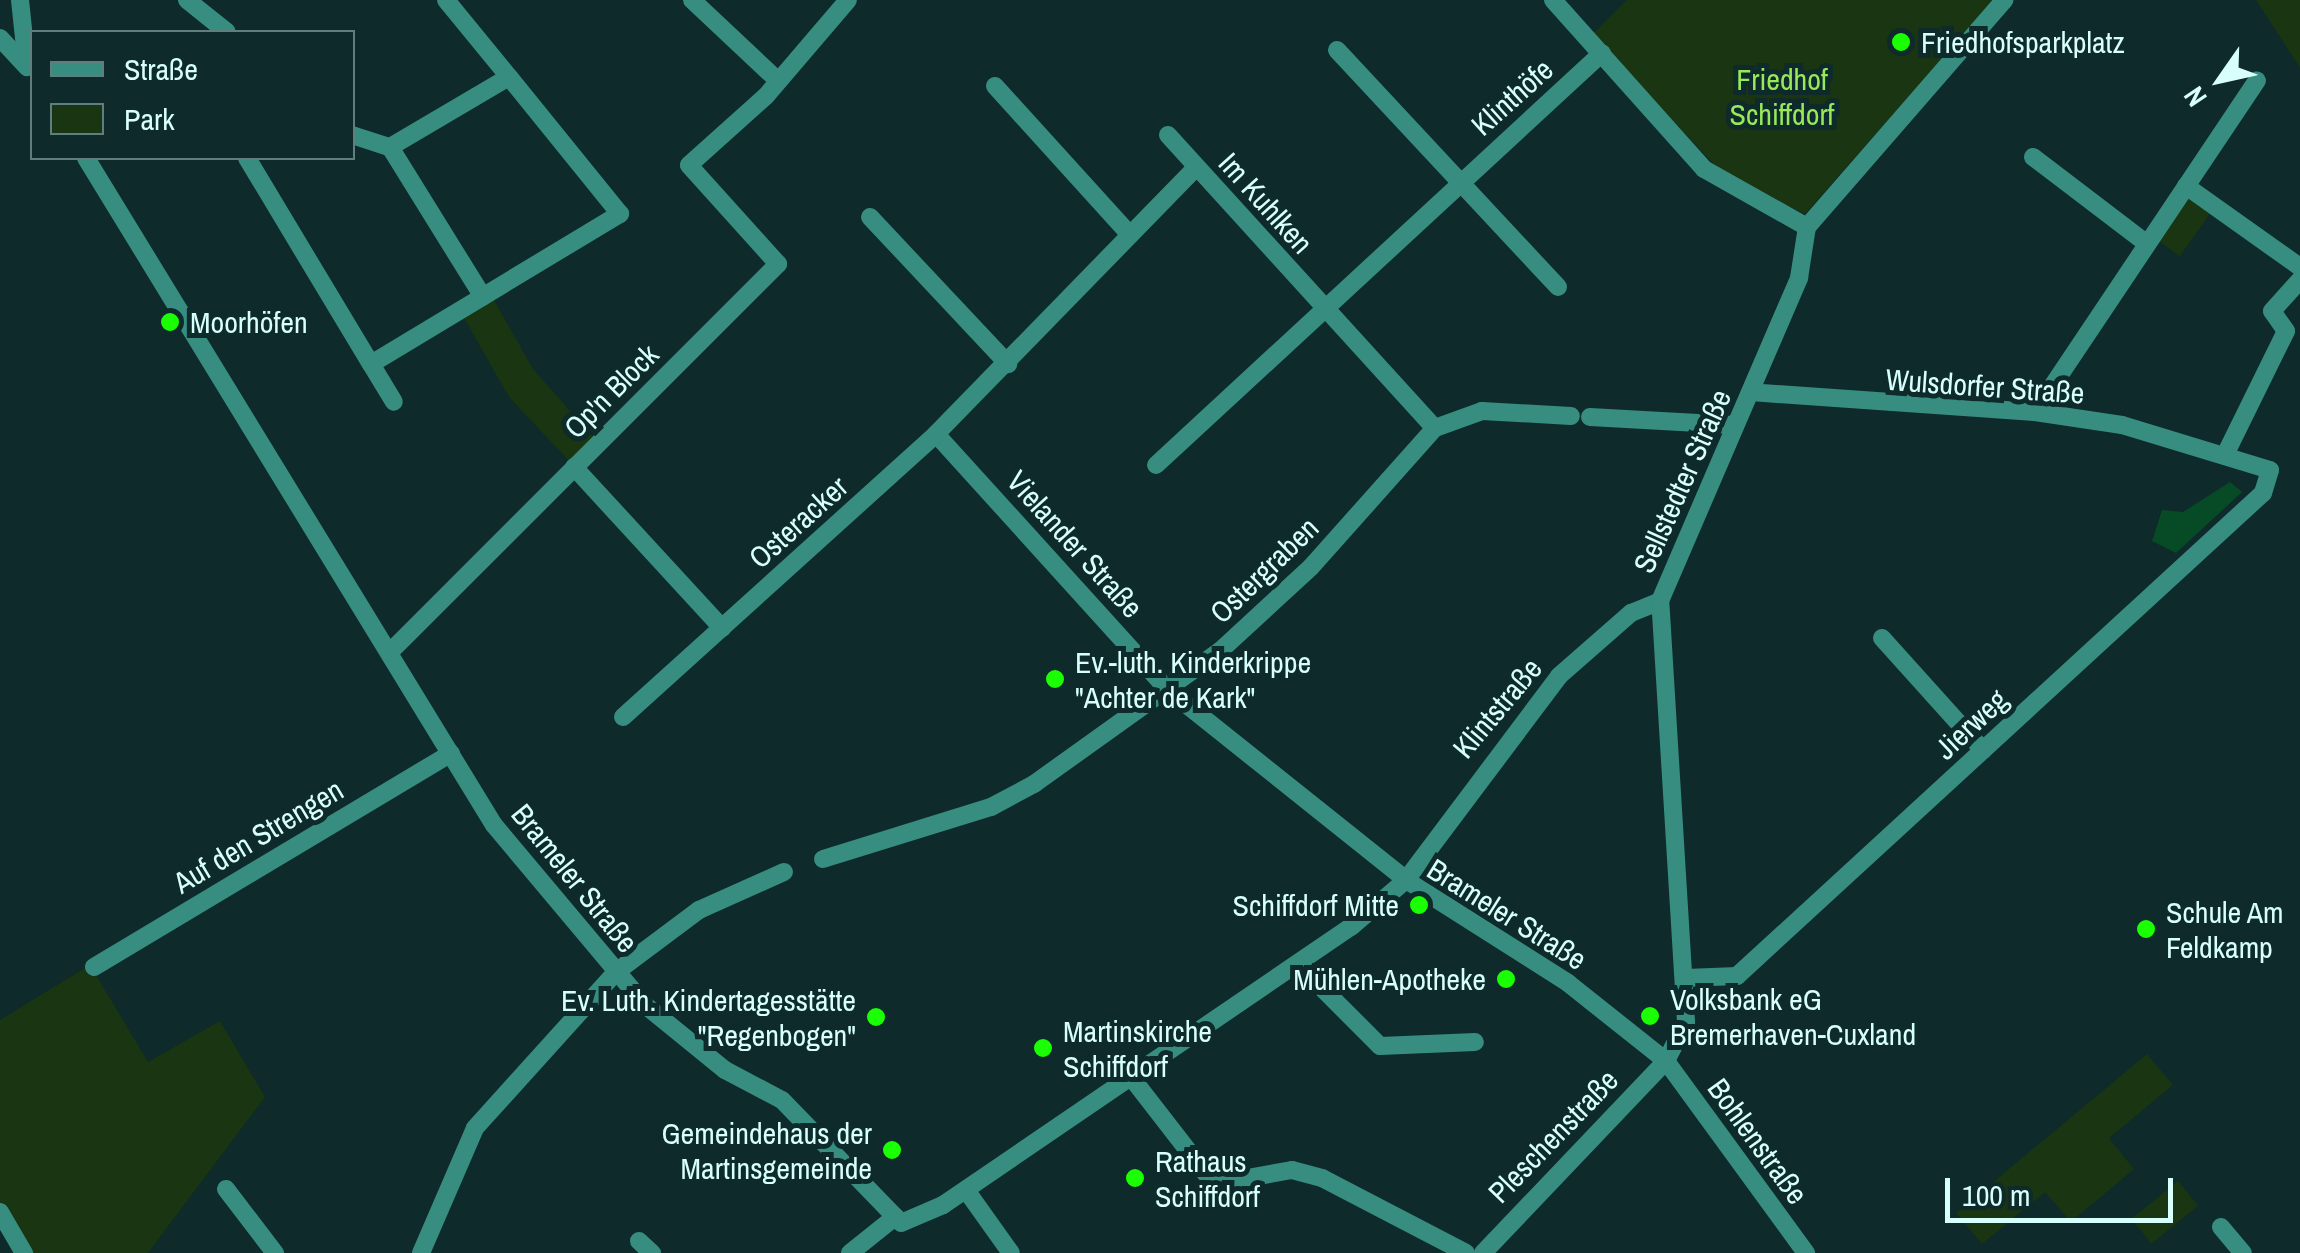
<!DOCTYPE html>
<meta charset="utf-8">
<style>
body{margin:0}
#map{position:relative;width:2300px;height:1253px;overflow:hidden;background:#0e2a2a;font-family:"Archivo Narrow",sans-serif}
div>[style]{position:absolute}
[style*='--x']{left:calc(var(--x)*1px);top:calc(var(--y)*1px);width:calc(var(--w)*1px);rotate:calc(var(--a)*1deg)}
.green>*{inset:0;background:#193511;transform-origin:0 0}
.water>*{inset:0;background:#064b25}
.minor>*{height:18px;margin:-9px;padding:0 9px;transform-origin:9px;border-radius:9px;background:#368d80}
.dots>*{width:28px;height:28px;translate:-50% -50%;box-sizing:border-box;border:5px solid #0e2a2a;border-radius:50%}
span{translate:-50% -50%;white-space:nowrap;text-align:center;line-height:1.15;-webkit-text-stroke:10px #0e2a2a;paint-order:stroke}
.poi-label{font-size:30px;color:#d7fffc}
.left{translate:0 -50%;text-align:left}
.right{translate:-100% -50%;text-align:right}
.park-label{font-size:30px;color:#98e959}
.street-label{font-size:30px;color:#d7fffc}
.legend{position:absolute;left:30px;top:30px;width:325px;height:130px;box-sizing:border-box;background:#0e2a2a;border:2px solid #5e7f7e;margin:0;padding:12px 18px;list-style:none;font-size:30px;color:#d7fffc}
.legend li{display:flex;align-items:center;gap:20px;height:50px}
.legend b{width:50px;border:2px solid #5e7f7e}
.north{position:absolute;left:2170px;top:30px;width:100px;height:100px;-webkit-text-stroke:8px #0e2a2a;paint-order:stroke;rotate:236deg;font-size:28px;font-weight:700;line-height:40px;text-align:center;color:#d7fffc}
.north::after{content:'';display:block;margin:auto;width:35px;height:45px;background:#d7fffc;clip-path:polygon(50% 0,100% 100%,50% 72%,0 100%)}
.scale{position:absolute;left:1945px;top:1178px;width:228px;height:45px;box-sizing:border-box;border:5px solid #d7fffc;border-top:0;padding-left:12px;font-size:30px;line-height:35px;white-space:nowrap;color:#d7fffc;-webkit-text-stroke:8px #0e2a2a;paint-order:stroke}
</style>
<div id="map">
<div class="green">
<div style="clip-path:polygon(1627px 0,1994px 0,1805px 214px,1723px 174px,1592px 35px)"></div>
<div style="clip-path:polygon(2256px 0,2300px 0,2300px 68px)"></div>
<div style="left:2186px;top:197px;width:29px;height:52px;rotate:35deg"></div>
<div style="clip-path:polygon(494px 300px,533px 369px,594px 438px,571px 463px,509px 397px,464px 318px)"></div>
<div style="clip-path:polygon(90px 965px,148px 1062px,220px 1021px,265px 1097px,148px 1253px,18px 1253px,0 1222px,0 1020px)"></div>
<div style="clip-path:polygon(2147px 1054px,2173px 1085px,2109px 1138px,2134px 1169px,2071px 1222px,2045px 1192px,1982px 1244px,1956px 1213px)"></div>
<div style="left:2178px;top:1181px;width:32px;height:60px;rotate:51deg"></div>
</div>
<div class="water">
<div style="clip-path:polygon(2230px 482px,2242px 492px,2176px 553px,2152px 541px,2162px 510px,2183px 512px)"></div>
</div>
<div class="minor">
<div style="--x:20;--y:0;--w:67;--a:84"></div>
<div style="--x:187;--y:0;--w:51;--a:38.7"></div>
<div style="--x:446;--y:0;--w:99;--a:50.7"></div>
<div style="--x:692;--y:0;--w:114;--a:43.2"></div>
<div style="--x:1553;--y:0;--w:227;--a:48.2"></div>
<div style="--x:1704;--y:169;--w:118;--a:29.4"></div>
<div style="--x:0;--y:38;--w:40;--a:47"></div>
<div style="--x:1337;--y:50;--w:324;--a:47"></div>
<div style="--x:995;--y:86;--w:201;--a:47.8"></div>
<div style="--x:352;--y:135;--w:40;--a:18"></div>
<div style="--x:390;--y:147;--w:176;--a:58.2"></div>
<div style="--x:1168;--y:135;--w:396;--a:47.7"></div>
<div style="--x:2033;--y:157;--w:143;--a:37.3"></div>
<div style="--x:86;--y:158;--w:782;--a:58.55"></div>
<div style="--x:494;--y:825;--w:235;--a:50"></div>
<div style="--x:645;--y:1005;--w:103;--a:39.1"></div>
<div style="--x:725;--y:1070;--w:64;--a:27.8"></div>
<div style="--x:782;--y:1100;--w:171;--a:45.9"></div>
<div style="--x:901;--y:1223;--w:46;--a:-23.2"></div>
<div style="--x:943;--y:1205;--w:494;--a:-34.3"></div>
<div style="--x:1351;--y:927;--w:72;--a:-40.5"></div>
<div style="--x:1406;--y:880;--w:255;--a:-53.1"></div>
<div style="--x:1559;--y:676;--w:96;--a:-41.2"></div>
<div style="--x:1631;--y:613;--w:31;--a:-22"></div>
<div style="--x:247;--y:158;--w:240;--a:59"></div>
<div style="--x:371;--y:364;--w:291;--a:-31.1"></div>
<div style="--x:620;--y:214;--w:176;--a:-129"></div>
<div style="--x:509;--y:77;--w:138;--a:149.5"></div>
<div style="--x:2186;--y:186;--w:140;--a:35.4"></div>
<div style="--x:870;--y:217;--w:202;--a:46.8"></div>
<div style="--x:371;--y:364;--w:44;--a:58.8"></div>
<div style="--x:2035;--y:412;--w:399;--a:-56.2"></div>
<div style="--x:1590;--y:417;--w:144;--a:3.2"></div>
<div style="--x:936;--y:434;--w:344;--a:47.8"></div>
<div style="--x:1167;--y:689;--w:306;--a:38.6"></div>
<div style="--x:1406;--y:880;--w:192;--a:32.4"></div>
<div style="--x:1568;--y:983;--w:125;--a:38.5"></div>
<div style="--x:1666;--y:1061;--w:238;--a:53.9"></div>
<div style="--x:2225;--y:455;--w:138;--a:-63.8"></div>
<div style="--x:2286;--y:331;--w:24;--a:-125"></div>
<div style="--x:2272;--y:311;--w:42;--a:-47.9"></div>
<div style="--x:1156;--y:465;--w:607;--a:-42.73"></div>
<div style="--x:574;--y:467;--w:219;--a:47.4"></div>
<div style="--x:1882;--y:638;--w:151;--a:48"></div>
<div style="--x:390;--y:652;--w:549;--a:-45"></div>
<div style="--x:778;--y:264;--w:133;--a:-132"></div>
<div style="--x:689;--y:165;--w:103;--a:-41.9"></div>
<div style="--x:766;--y:96;--w:126;--a:-49.5"></div>
<div style="--x:623;--y:717;--w:422;--a:-42.1"></div>
<div style="--x:936;--y:434;--w:373;--a:-45.7"></div>
<div style="--x:823;--y:859;--w:176;--a:-17.2"></div>
<div style="--x:991;--y:807;--w:49;--a:-28.1"></div>
<div style="--x:1034;--y:784;--w:230;--a:-35.6"></div>
<div style="--x:1221;--y:650;--w:122;--a:-42.7"></div>
<div style="--x:1311;--y:567;--w:186;--a:-48.3"></div>
<div style="--x:1435;--y:428;--w:50;--a:-19.9"></div>
<div style="--x:1482;--y:411;--w:89;--a:3.2"></div>
<div style="--x:1298;--y:964;--w:116;--a:45"></div>
<div style="--x:1380;--y:1046;--w:95;--a:-2.4"></div>
<div style="--x:94;--y:967;--w:416;--a:-30.9"></div>
<div style="--x:1686;--y:978;--w:51;--a:-2.2"></div>
<div style="--x:1737;--y:976;--w:714;--a:-42.56"></div>
<div style="--x:2263;--y:493;--w:24;--a:-73"></div>
<div style="--x:2270;--y:470;--w:155;--a:-163.1"></div>
<div style="--x:2122;--y:425;--w:88;--a:-171.5"></div>
<div style="--x:2035;--y:412;--w:285;--a:-176"></div>
<div style="--x:1131;--y:1077;--w:135;--a:52.2"></div>
<div style="--x:1214;--y:1184;--w:79;--a:-10.2"></div>
<div style="--x:1292;--y:1170;--w:31;--a:15"></div>
<div style="--x:1322;--y:1178;--w:162;--a:27.5"></div>
<div style="--x:226;--y:1189;--w:81;--a:52.6"></div>
<div style="--x:966;--y:1190;--w:77;--a:54.5"></div>
<div style="--x:0;--y:1212;--w:48;--a:59.7"></div>
<div style="--x:2221;--y:1227;--w:34;--a:50"></div>
<div style="--x:639;--y:1241;--w:18;--a:43"></div>
<div style="--x:421;--y:1253;--w:136;--a:-66.6"></div>
<div style="--x:475;--y:1128;--w:210;--a:-47.9"></div>
<div style="--x:616;--y:972;--w:104;--a:-36.8"></div>
<div style="--x:699;--y:910;--w:93;--a:-24.1"></div>
<div style="--x:850;--y:1253;--w:58;--a:-38.7"></div>
<div style="--x:1483;--y:1253;--w:265;--a:-46.4"></div>
<div style="--x:1666;--y:1061;--w:44;--a:-62.9"></div>
<div style="--x:1686;--y:1022;--w:422;--a:-93.5"></div>
<div style="--x:1660;--y:601;--w:352;--a:-66.7"></div>
<div style="--x:1799;--y:278;--w:52;--a:-81.1"></div>
<div style="--x:1807;--y:227;--w:301;--a:-49"></div>
</div>
<div class="dots">
<div style="left:1901px;top:42px;background:#1aff03"></div>
<div style="left:170px;top:322px;background:#1aff03"></div>
<div style="left:1055px;top:679px;background:#1aff03"></div>
<div style="left:1419px;top:905px;background:#1aff03"></div>
<div style="left:2146px;top:929px;background:#1aff03"></div>
<div style="left:1506px;top:979px;background:#1aff03"></div>
<div style="left:1650px;top:1016px;background:#1aff03"></div>
<div style="left:876px;top:1017px;background:#1aff03"></div>
<div style="left:1043px;top:1048px;background:#1aff03"></div>
<div style="left:892px;top:1150px;background:#1aff03"></div>
<div style="left:1135px;top:1178px;background:#1aff03"></div>
</div>
<div class="poi-label">
<span class="left" style="left:1921px;top:42px">Friedhofsparkplatz</span>
<span class="left" style="left:190px;top:322px">Moorhöfen</span>
<span class="left" style="left:1075px;top:679px">Ev.-luth. Kinderkrippe<br>"Achter de Kark"</span>
<span class="right" style="left:1399px;top:905px">Schiffdorf Mitte</span>
<span class="left" style="left:2166px;top:929px">Schule Am<br>Feldkamp</span>
<span class="right" style="left:1486px;top:979px">Mühlen-Apotheke</span>
<span class="left" style="left:1670px;top:1016px">Volksbank eG<br>Bremerhaven-Cuxland</span>
<span class="right" style="left:856px;top:1017px">Ev. Luth. Kindertagesstätte<br>"Regenbogen"</span>
<span class="left" style="left:1063px;top:1048px">Martinskirche<br>Schiffdorf</span>
<span class="right" style="left:872px;top:1150px">Gemeindehaus der<br>Martinsgemeinde</span>
<span class="left" style="left:1155px;top:1178px">Rathaus<br>Schiffdorf</span>
</div>
<div class="park-label">
<span style="left:1782px;top:96px">Friedhof<br>Schiffdorf</span>
</div>
<div class="street-label">
<span style="left:1512px;top:97px;rotate:-42deg">Klinthöfe</span>
<span style="left:1266px;top:203px;rotate:48deg">Im Kuhlken</span>
<span style="left:1985px;top:386px;rotate:4deg">Wulsdorfer Straße</span>
<span style="left:611px;top:391px;rotate:-45deg">Op'n Block</span>
<span style="left:1682px;top:481px;rotate:-66deg">Sellstedter Straße</span>
<span style="left:798px;top:522px;rotate:-42deg">Osteracker</span>
<span style="left:1075px;top:544px;rotate:48deg">Vielander Straße</span>
<span style="left:1264px;top:570px;rotate:-44deg">Ostergraben</span>
<span style="left:1497px;top:708px;rotate:-50deg">Klintstraße</span>
<span style="left:1971px;top:724px;rotate:-43deg">Jierweg</span>
<span style="left:258px;top:836px;rotate:-31deg">Auf den Strengen</span>
<span style="left:575px;top:878px;rotate:51deg">Brameler Straße</span>
<span style="left:1507px;top:914px;rotate:32deg">Brameler Straße</span>
<span style="left:1553px;top:1136px;rotate:-46deg">Pleschenstraße</span>
<span style="left:1758px;top:1141px;rotate:54deg">Bohlenstraße</span>
</div>
<ul class="legend">
<li><b style="height:12px;background:#368d80"></b>Straße</li>
<li><b style="height:28px;background:#193511"></b>Park</li>
</ul>
<div class="north">N</div>
<div class="scale">100 m</div>
</div>
